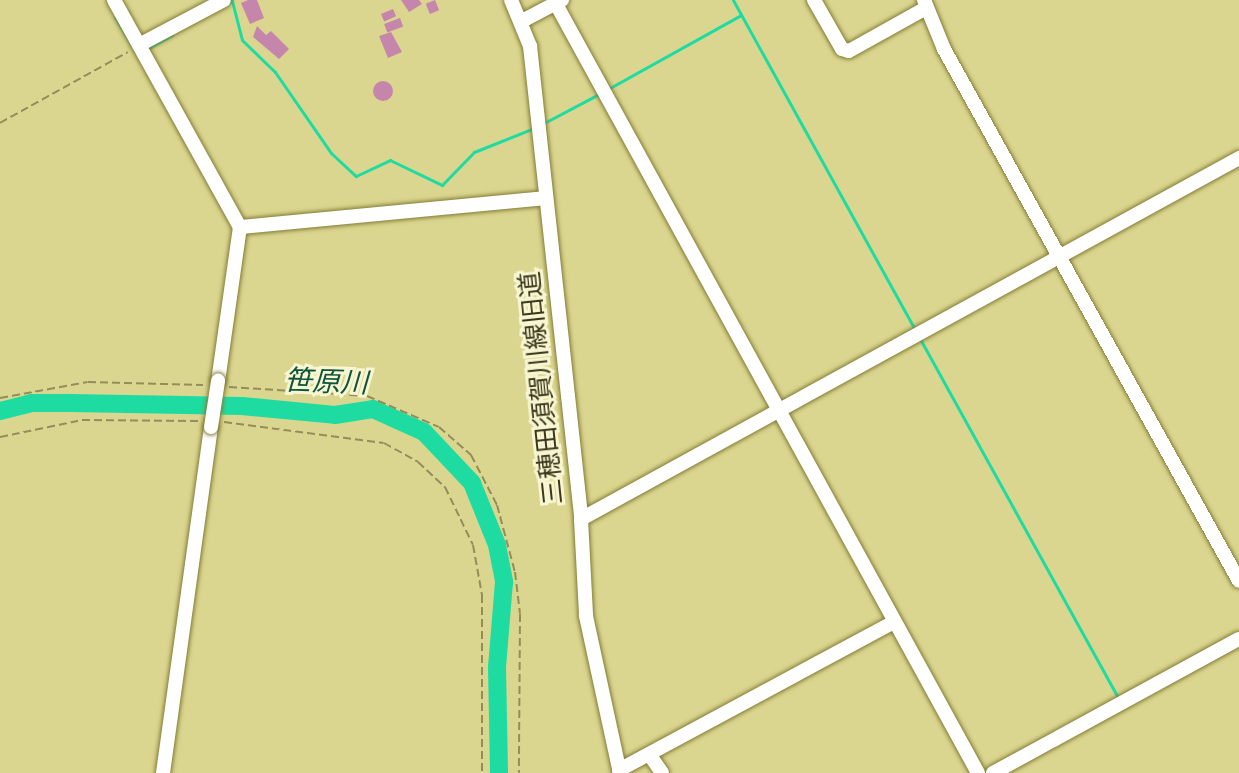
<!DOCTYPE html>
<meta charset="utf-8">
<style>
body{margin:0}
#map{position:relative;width:1239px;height:773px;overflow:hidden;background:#dbd68f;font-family:Rubik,"Noto Sans JP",sans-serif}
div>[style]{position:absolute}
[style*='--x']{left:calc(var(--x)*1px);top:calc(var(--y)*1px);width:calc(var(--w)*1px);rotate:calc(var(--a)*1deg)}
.stream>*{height:3px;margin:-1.5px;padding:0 1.5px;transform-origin:1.5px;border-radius:1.5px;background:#1edca1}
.river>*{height:18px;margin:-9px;padding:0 9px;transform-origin:9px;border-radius:9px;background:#1edca1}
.building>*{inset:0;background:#c685aa;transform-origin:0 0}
.round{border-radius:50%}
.path>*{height:2px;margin-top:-1px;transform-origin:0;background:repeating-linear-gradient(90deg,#928e5a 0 8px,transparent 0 12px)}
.roads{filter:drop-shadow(0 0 2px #837d37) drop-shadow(0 0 2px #837d37)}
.minor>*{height:14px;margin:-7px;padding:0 7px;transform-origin:7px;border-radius:7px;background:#fff}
.bridges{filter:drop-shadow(0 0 2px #837d37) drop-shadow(0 0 2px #837d37)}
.minor-bridge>*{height:14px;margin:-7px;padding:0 7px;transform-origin:7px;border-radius:7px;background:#fff}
span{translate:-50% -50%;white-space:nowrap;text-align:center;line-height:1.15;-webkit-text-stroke:6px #f8f6d2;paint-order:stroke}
.street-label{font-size:26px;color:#3a371a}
.water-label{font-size:28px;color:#0f543c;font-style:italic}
</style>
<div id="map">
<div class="stream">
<div style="--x:733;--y:0;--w:377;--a:61.1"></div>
<div style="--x:227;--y:3;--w:5;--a:-22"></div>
<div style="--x:232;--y:1;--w:40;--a:75.6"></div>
<div style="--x:242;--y:40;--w:46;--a:44.1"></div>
<div style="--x:275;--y:72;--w:98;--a:55.3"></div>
<div style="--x:331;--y:153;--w:34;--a:43"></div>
<div style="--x:356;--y:176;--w:38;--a:-25"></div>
<div style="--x:390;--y:160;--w:58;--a:25.7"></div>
<div style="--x:442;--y:185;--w:46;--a:-45.9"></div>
<div style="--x:474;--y:152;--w:65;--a:-21.8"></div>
<div style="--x:115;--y:17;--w:43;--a:59.3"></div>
<div style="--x:147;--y:49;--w:29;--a:-29"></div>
<div style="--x:608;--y:89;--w:152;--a:-29.1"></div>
<div style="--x:544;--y:123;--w:64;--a:-27.8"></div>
<div style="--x:919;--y:337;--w:412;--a:61.1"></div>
</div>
<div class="river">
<div style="--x:0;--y:411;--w:32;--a:-14"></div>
<div style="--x:31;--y:403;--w:39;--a:0"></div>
<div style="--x:70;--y:403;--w:172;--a:1"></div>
<div style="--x:242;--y:406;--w:93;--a:5.5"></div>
<div style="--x:335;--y:415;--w:38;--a:-9"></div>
<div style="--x:373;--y:409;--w:56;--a:24.3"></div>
<div style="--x:424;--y:432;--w:70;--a:46.7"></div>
<div style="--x:472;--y:483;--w:67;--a:68"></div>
<div style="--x:497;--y:545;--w:38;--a:79"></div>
<div style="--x:504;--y:582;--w:85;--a:94.7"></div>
<div style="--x:497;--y:667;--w:106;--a:88.9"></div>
</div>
<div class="building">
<div style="clip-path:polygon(248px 0,257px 0,264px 18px,250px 24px,241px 3px)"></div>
<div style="clip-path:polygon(401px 0,419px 0,422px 4px,409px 12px)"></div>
<div style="left:435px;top:0;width:11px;height:10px;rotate:68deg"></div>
<div style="left:393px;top:9px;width:8px;height:13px;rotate:67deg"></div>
<div style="left:400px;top:18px;width:9px;height:17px;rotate:69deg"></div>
<div style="clip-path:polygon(257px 26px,266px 35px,271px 31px,289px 49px,279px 59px,253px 37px)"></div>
<div style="clip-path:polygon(391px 32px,402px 52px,388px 58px,379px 36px)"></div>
<div class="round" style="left:373px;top:81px;width:20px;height:20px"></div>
</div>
<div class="path">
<div style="--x:0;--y:123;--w:146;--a:-29"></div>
<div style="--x:229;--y:387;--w:138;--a:3.7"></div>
<div style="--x:367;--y:396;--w:78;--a:23.3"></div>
<div style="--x:439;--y:427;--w:43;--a:41.2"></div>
<div style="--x:471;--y:455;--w:56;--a:62.5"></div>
<div style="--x:497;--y:505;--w:69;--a:75"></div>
<div style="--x:515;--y:572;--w:42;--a:83.2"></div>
<div style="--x:520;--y:614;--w:159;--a:90.4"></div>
<div style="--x:0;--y:398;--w:89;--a:-10.3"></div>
<div style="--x:88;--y:382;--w:115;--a:1.5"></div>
<div style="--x:224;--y:422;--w:161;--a:7.5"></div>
<div style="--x:384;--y:443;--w:39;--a:29"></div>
<div style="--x:418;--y:462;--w:37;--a:43"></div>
<div style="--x:445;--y:487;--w:64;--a:64.2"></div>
<div style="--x:473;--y:545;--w:51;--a:79.8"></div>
<div style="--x:482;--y:595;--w:178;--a:90"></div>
<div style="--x:0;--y:437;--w:84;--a:-11.7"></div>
<div style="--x:82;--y:420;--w:116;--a:0.5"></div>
</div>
<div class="roads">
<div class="minor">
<div style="--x:114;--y:0;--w:260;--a:61"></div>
<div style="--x:240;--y:227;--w:156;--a:98.1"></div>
<div style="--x:511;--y:0;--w:50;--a:67.6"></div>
<div style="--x:530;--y:46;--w:476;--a:83.8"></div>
<div style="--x:581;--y:519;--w:97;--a:87"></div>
<div style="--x:586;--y:616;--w:161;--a:77.8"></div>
<div style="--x:814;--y:0;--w:56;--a:60.3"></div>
<div style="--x:842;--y:49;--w:7;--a:16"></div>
<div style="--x:849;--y:51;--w:86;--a:-29.2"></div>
<div style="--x:924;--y:0;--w:53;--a:67.8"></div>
<div style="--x:944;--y:49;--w:608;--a:60.99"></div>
<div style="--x:556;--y:4;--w:877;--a:61.24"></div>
<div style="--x:524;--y:20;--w:43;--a:-27.8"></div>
<div style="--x:139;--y:45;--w:96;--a:-27.9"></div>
<div style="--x:240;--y:227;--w:306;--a:-5.4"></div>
<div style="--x:581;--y:519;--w:751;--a:-28.75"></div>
<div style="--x:651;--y:757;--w:19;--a:55"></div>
<div style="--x:619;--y:770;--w:312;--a:-28.3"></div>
<div style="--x:163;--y:773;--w:349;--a:-82.1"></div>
<div style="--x:993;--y:773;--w:280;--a:-28.6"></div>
</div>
</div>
<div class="bridges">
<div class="minor-bridge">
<div style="--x:211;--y:427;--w:47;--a:-81.3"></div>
</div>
</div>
<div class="street-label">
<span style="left:542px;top:388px;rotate:-96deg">三穂田須賀川線旧道</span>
</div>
<div class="water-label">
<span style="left:326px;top:382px;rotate:2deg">笹原川</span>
</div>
</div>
